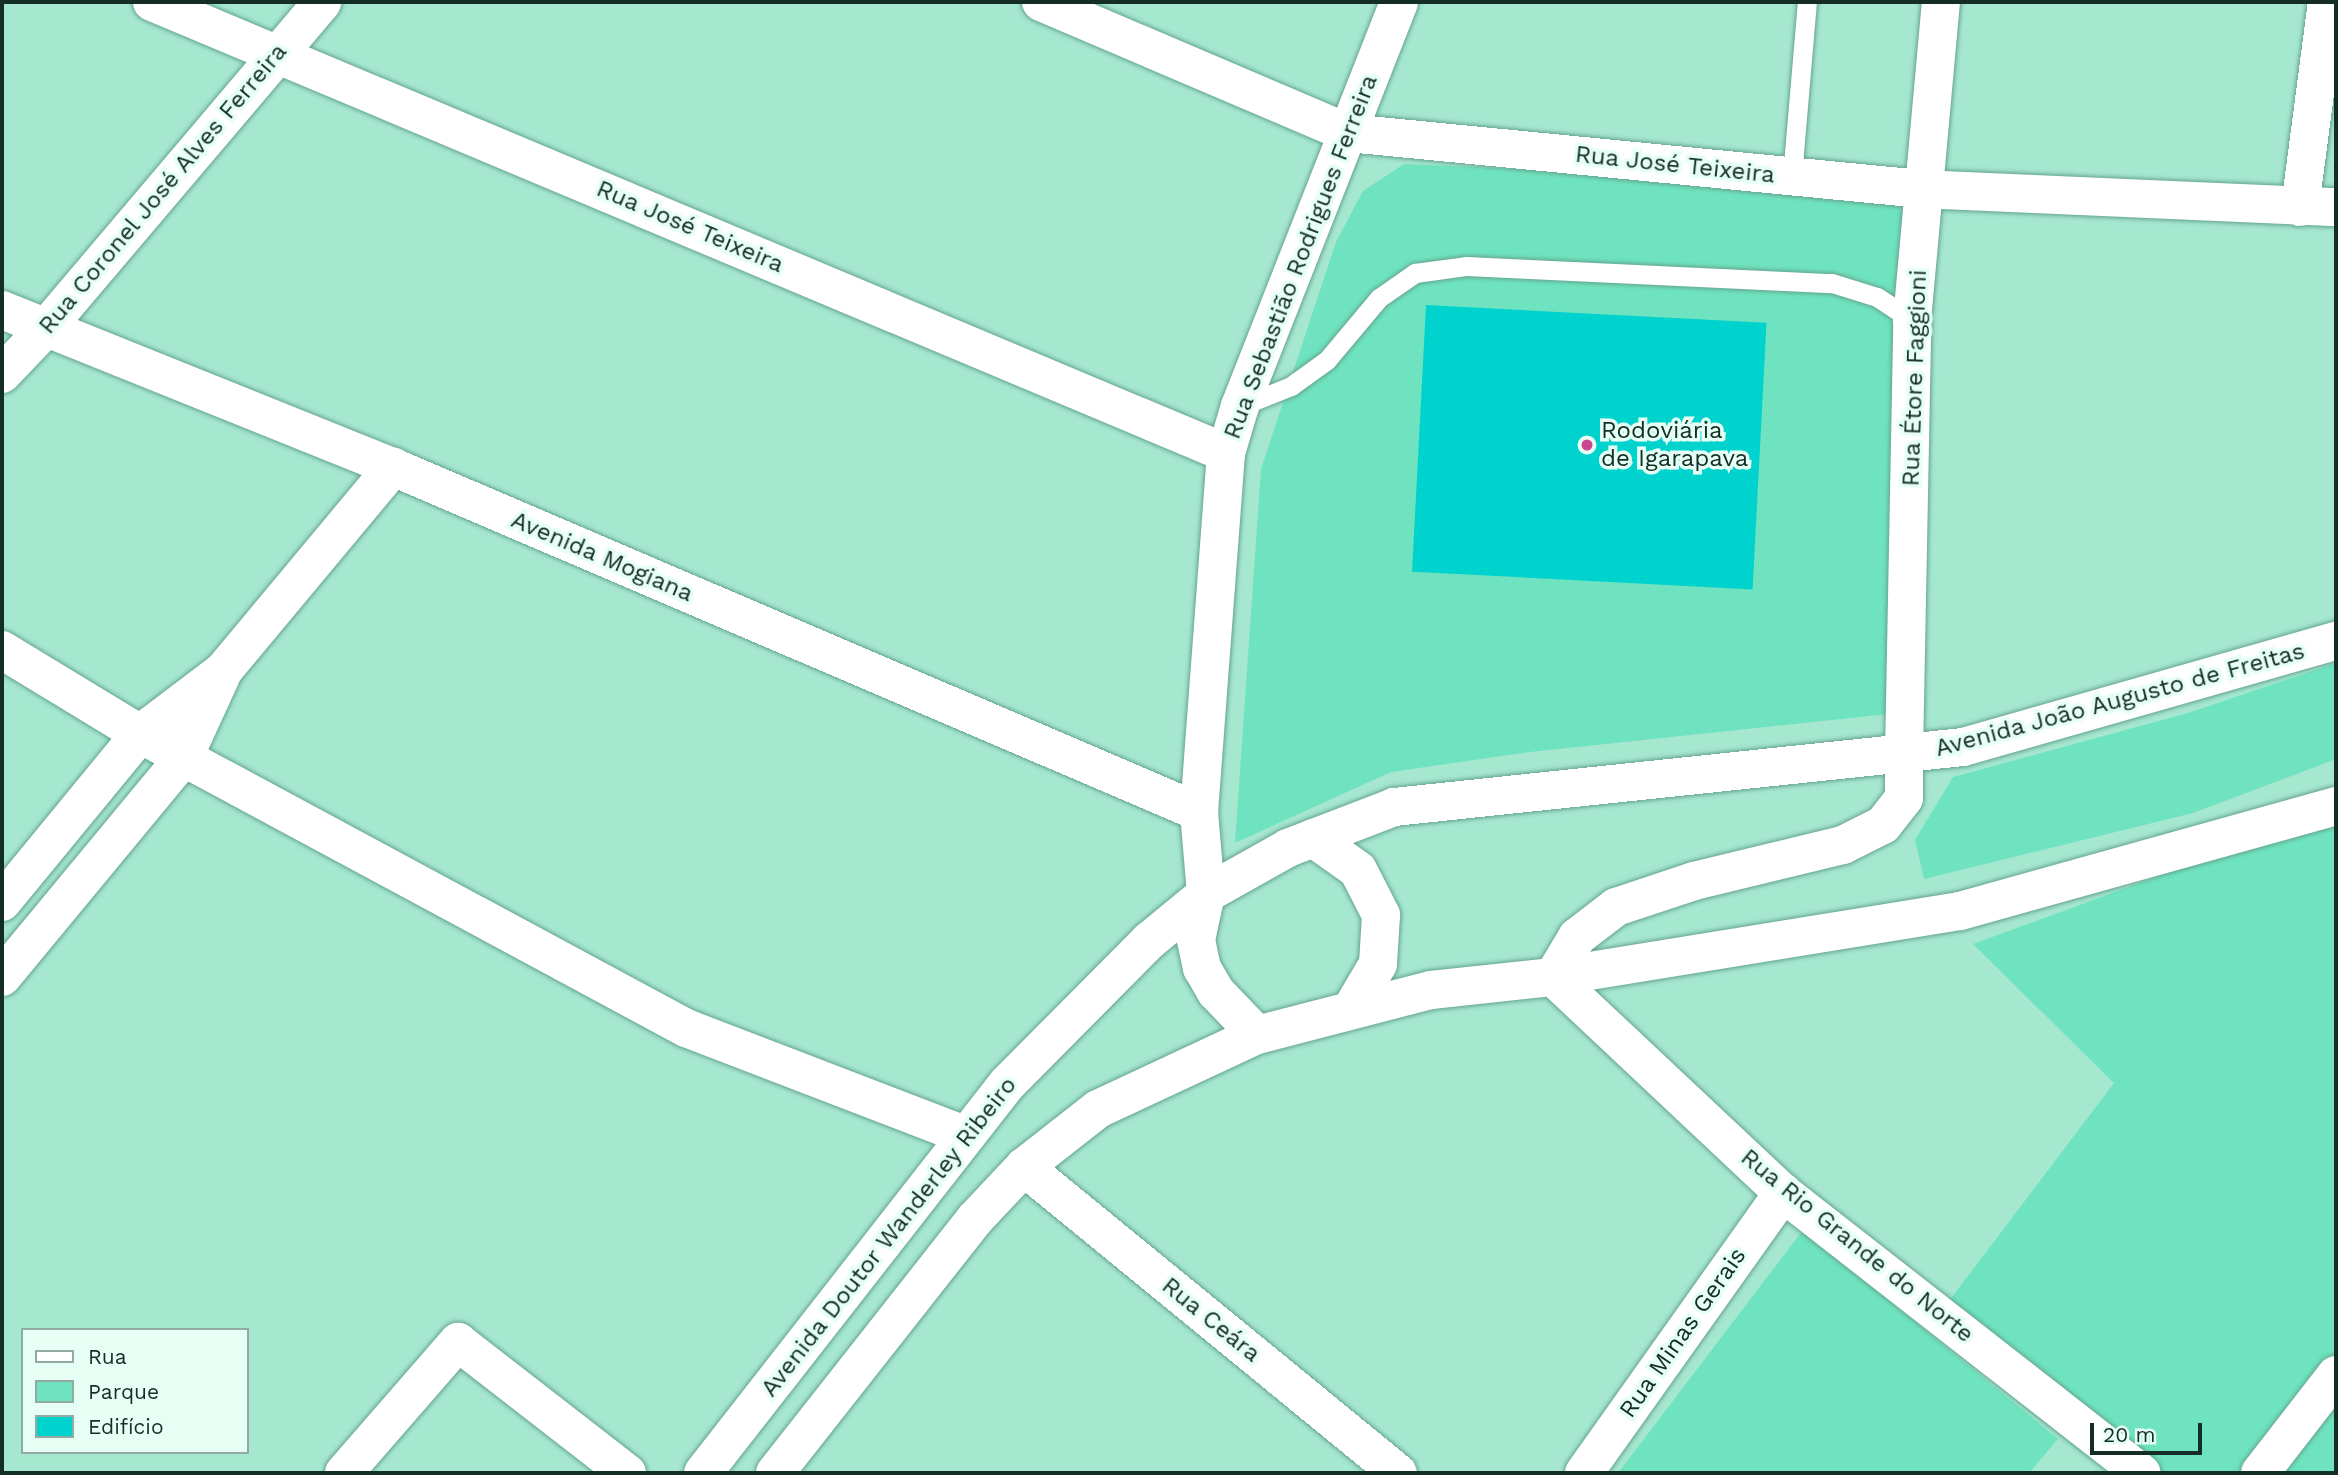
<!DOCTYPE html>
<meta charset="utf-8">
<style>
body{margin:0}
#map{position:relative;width:2338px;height:1475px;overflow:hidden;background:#a6e7d0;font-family:"Work Sans",sans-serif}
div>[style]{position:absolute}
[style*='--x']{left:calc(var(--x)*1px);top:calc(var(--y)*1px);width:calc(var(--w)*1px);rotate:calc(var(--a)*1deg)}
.green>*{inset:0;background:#6fe3bf}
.building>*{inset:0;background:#00d3cd;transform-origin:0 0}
.roads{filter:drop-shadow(0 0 2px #65a48f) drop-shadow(0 0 2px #65a48f)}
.service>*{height:19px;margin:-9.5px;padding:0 9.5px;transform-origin:9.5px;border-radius:9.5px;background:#fff}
.minor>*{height:38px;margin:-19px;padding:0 19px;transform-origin:19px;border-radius:19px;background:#fff}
.tertiary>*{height:38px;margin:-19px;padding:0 19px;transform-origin:19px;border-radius:19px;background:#fff}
.secondary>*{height:38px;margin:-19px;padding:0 19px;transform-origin:19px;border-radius:19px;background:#fff}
.dots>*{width:19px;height:19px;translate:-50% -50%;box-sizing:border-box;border:4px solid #e5fff5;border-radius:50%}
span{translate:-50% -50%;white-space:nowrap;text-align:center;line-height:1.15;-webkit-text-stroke:7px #e5fff5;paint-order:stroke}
.street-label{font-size:24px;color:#142e26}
.poi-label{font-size:24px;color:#142e26}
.left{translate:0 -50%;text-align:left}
.frame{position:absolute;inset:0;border:4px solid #142e26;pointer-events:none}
.legend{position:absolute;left:21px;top:1328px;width:228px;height:126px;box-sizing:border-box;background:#e5fff5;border:2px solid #91aba2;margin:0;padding:9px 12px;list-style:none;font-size:21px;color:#142e26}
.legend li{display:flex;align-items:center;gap:14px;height:35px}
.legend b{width:35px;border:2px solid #91aba2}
.scale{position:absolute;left:2090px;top:1423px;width:112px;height:32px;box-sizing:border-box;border:4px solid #142e26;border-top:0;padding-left:9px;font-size:21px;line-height:24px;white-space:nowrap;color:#142e26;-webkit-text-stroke:5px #e5fff5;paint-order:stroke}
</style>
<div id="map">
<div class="green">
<div style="clip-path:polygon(1404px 164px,1882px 185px,1903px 213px,1907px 712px,1530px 752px,1391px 772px,1235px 843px,1261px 469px,1336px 242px,1363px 191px)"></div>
<div style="clip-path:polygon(2336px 663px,2336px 759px,2193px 813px,1924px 879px,1915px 840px,1953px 777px,2188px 713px)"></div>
<div style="clip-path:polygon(2336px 811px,2336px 1473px,2141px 1473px,1940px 1313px,2114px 1083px,1973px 944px)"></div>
<div style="clip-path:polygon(1803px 1230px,2058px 1439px,2029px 1473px,1618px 1473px)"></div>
</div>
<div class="building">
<div style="left:1426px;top:305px;width:341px;height:267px;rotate:3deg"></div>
</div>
<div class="roads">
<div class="service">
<div style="--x:1792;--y:176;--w:175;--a:-85.1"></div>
<div style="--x:1241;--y:406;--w:54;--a:-21.8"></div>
<div style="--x:1291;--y:386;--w:44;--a:-35.8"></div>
<div style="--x:1327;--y:360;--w:81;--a:-50"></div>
<div style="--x:1379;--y:298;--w:44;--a:-34.8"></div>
<div style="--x:1415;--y:273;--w:51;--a:-7.8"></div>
<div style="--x:1466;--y:266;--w:366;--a:2.7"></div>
<div style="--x:1832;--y:283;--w:47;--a:17.3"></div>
<div style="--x:1877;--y:297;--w:42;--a:33.3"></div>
</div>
<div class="minor">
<div style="--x:152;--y:2;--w:1165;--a:22.78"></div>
<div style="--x:1041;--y:2;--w:334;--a:23.1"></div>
<div style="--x:1348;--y:133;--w:576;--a:5.58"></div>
<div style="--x:1921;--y:189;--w:415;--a:2.5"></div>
<div style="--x:2300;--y:207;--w:207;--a:-82.5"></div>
<div style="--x:2;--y:374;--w:64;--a:-46.3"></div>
<div style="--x:46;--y:328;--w:427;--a:-49.7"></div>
<div style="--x:1904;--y:755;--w:435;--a:-88.9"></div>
<div style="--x:1912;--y:320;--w:319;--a:-84.8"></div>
<div style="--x:1199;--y:812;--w:360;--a:-85.7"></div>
<div style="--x:1226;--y:453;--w:49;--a:-73.4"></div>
<div style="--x:1240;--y:406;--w:434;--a:-68.5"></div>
<div style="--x:1553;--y:977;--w:316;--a:43.2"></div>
<div style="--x:1783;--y:1193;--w:455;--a:38"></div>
<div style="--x:1024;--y:1167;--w:483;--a:39.3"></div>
<div style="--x:344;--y:1473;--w:174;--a:-49"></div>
<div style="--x:458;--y:1342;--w:214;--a:37.8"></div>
<div style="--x:1584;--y:1473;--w:344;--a:-54.6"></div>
<div style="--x:2260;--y:1473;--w:124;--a:-52.2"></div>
</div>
<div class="tertiary">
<div style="--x:2;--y:310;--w:421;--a:21.9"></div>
<div style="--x:2;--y:650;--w:162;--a:31.3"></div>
</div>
<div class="secondary">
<div style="--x:140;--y:734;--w:620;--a:28.3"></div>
<div style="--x:686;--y:1028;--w:299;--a:21"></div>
<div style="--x:1313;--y:838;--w:55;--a:35.4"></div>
<div style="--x:1358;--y:870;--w:51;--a:62.9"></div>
<div style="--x:1381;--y:915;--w:49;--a:93.5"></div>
<div style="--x:1378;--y:964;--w:51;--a:120.6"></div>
<div style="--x:2;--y:902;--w:217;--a:-50.6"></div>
<div style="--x:140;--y:734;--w:104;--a:-37.2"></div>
<div style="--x:223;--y:671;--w:266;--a:-50.2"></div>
<div style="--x:393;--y:467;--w:877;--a:23.17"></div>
<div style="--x:1199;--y:812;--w:82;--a:85.1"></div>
<div style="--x:1206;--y:894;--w:47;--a:102.3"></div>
<div style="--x:1196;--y:940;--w:29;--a:78"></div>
<div style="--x:1202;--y:968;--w:28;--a:60"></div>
<div style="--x:1216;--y:992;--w:59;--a:46.4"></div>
<div style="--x:2;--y:977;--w:286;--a:-50.4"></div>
<div style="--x:184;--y:757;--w:89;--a:-65.4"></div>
<div style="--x:1553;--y:977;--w:47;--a:-59"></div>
<div style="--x:1577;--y:937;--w:49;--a:-37.6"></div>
<div style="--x:1616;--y:907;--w:82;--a:-18.4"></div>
<div style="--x:1694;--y:881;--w:153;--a:-13.6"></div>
<div style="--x:1843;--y:845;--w:45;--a:-26.6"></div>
<div style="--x:1883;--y:825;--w:34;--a:-52"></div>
<div style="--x:1904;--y:798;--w:43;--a:-90"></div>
<div style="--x:703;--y:1473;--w:494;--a:-52"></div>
<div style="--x:1007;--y:1084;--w:202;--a:-45.2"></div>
<div style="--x:1149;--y:941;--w:74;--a:-39.5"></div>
<div style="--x:1206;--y:894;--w:94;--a:-29.3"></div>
<div style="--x:1288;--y:848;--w:114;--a:-21.1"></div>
<div style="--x:1394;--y:807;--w:572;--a:-6.02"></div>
<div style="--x:1963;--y:747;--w:388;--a:-15.9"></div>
<div style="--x:775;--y:1473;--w:323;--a:-51.8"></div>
<div style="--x:975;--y:1219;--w:71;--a:-46.7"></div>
<div style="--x:1024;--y:1167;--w:94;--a:-38.1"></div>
<div style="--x:1098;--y:1109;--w:175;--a:-25"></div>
<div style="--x:1257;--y:1035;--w:180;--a:-14.5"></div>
<div style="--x:1431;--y:990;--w:123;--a:-6.1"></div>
<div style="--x:1553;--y:977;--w:412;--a:-9.2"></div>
<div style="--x:1960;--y:911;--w:390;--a:-15.6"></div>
</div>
</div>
<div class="dots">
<div style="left:1587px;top:445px;background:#c9478d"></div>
</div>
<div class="street-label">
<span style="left:1675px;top:165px;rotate:6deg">Rua José Teixeira</span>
<span style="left:163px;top:189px;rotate:-50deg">Rua Coronel José Alves Ferreira</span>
<span style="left:690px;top:227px;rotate:23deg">Rua José Teixeira</span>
<span style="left:1301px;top:257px;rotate:-69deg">Rua Sebastião Rodrigues Ferreira</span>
<span style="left:1915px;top:378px;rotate:-88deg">Rua Étore Faggioni</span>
<span style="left:602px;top:557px;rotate:23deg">Avenida Mogiana</span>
<span style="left:2120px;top:700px;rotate:-15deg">Avenida João Augusto de Freitas</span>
<span style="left:889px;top:1237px;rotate:-52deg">Avenida Doutor Wanderley Ribeiro</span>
<span style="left:1857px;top:1246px;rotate:39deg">Rua Rio Grande do Norte</span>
<span style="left:1211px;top:1320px;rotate:39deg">Rua Ceára</span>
<span style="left:1683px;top:1333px;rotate:-55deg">Rua Minas Gerais</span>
</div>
<div class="poi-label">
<span class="left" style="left:1601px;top:445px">Rodoviária<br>de Igarapava</span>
</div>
<div class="frame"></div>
<ul class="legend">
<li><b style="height:9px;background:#fff"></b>Rua</li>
<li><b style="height:19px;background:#6fe3bf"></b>Parque</li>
<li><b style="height:19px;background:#00d3cd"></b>Edifício</li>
</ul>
<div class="scale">20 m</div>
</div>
